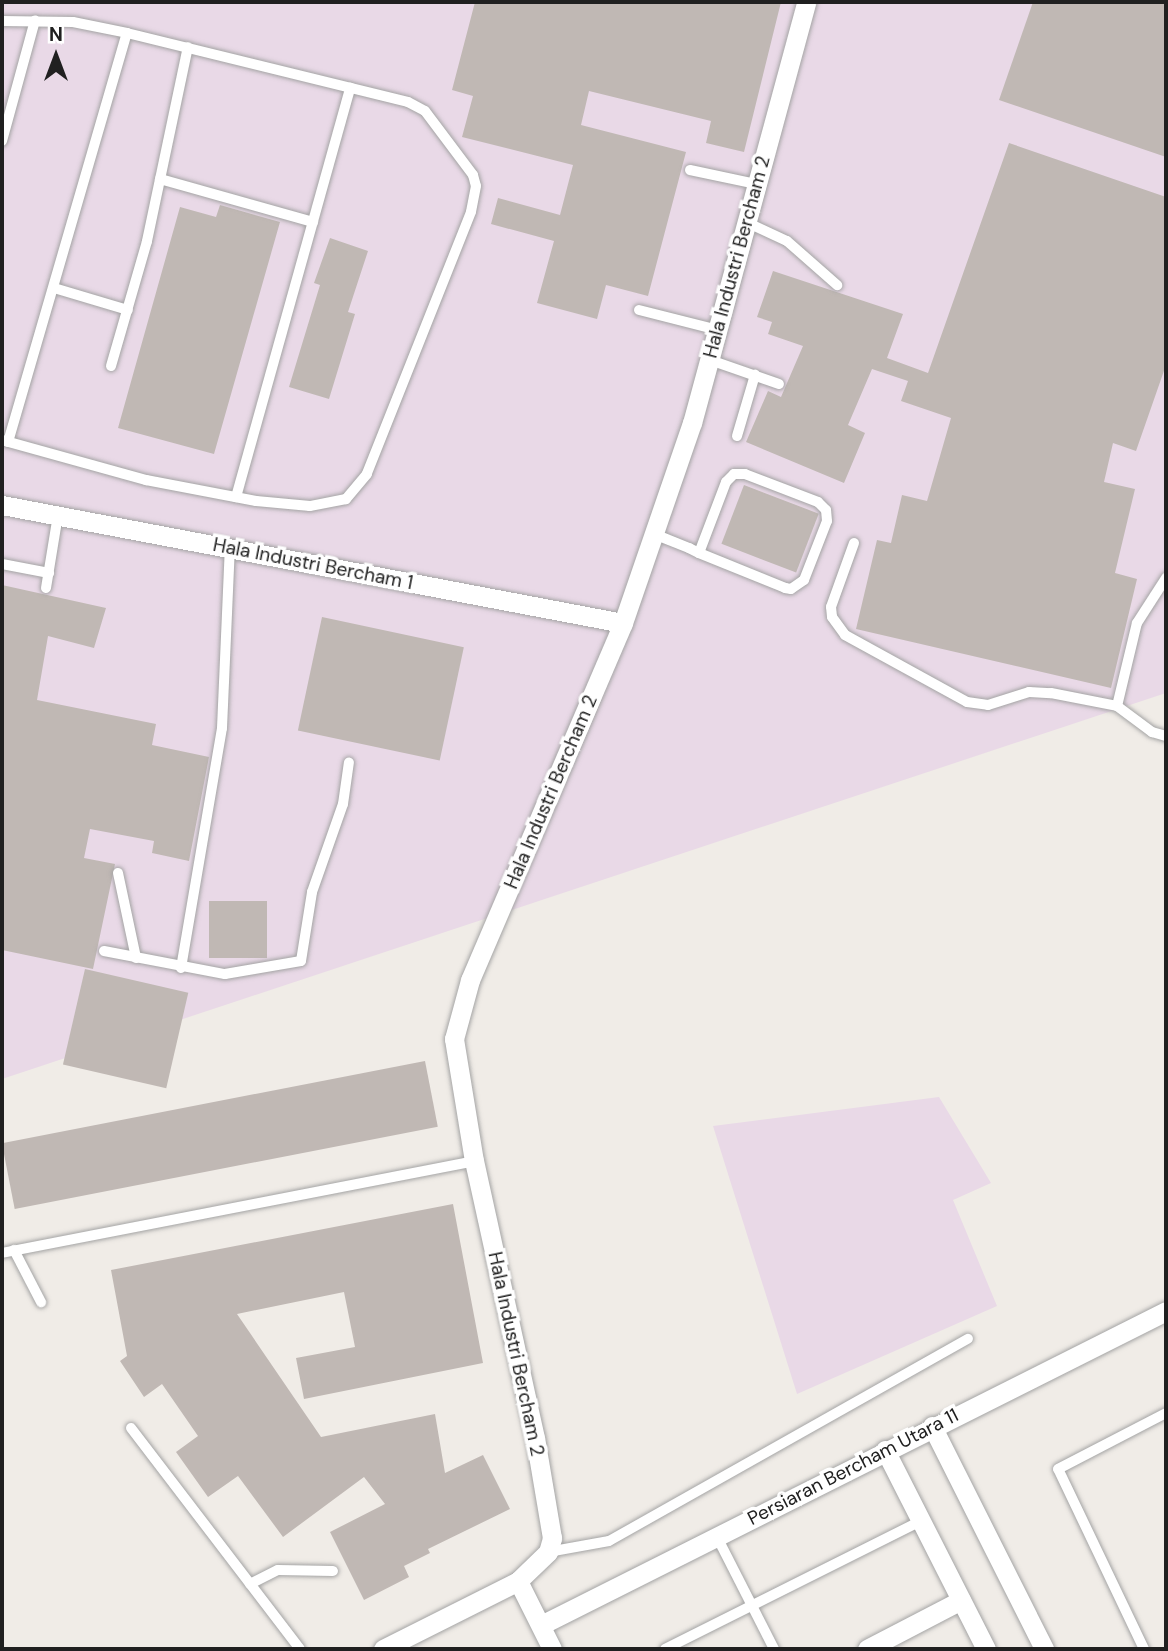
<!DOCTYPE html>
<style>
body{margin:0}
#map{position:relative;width:1168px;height:1651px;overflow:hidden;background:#f0ece7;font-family:"DM Sans",sans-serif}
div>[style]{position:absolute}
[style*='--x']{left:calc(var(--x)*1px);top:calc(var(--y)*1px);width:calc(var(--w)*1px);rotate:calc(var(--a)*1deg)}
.industrial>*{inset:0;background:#e9d9e7}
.building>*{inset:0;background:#c0b8b4;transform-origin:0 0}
.roads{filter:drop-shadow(0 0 2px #a4a4a4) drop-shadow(0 0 2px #a4a4a4)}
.service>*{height:10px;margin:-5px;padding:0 5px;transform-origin:5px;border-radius:5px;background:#fff}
.minor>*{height:19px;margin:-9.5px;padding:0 9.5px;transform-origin:9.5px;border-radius:9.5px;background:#fff}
span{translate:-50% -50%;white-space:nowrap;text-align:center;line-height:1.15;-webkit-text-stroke:7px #fff;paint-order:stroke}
.street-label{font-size:19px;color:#202020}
.frame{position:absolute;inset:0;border:4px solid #202020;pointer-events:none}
.north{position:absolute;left:21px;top:21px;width:70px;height:70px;-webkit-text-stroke:5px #fff;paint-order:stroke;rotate:0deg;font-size:19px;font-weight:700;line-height:28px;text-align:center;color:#202020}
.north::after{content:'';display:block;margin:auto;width:24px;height:32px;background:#202020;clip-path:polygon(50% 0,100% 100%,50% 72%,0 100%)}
</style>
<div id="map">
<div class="industrial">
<div style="clip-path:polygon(2px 2px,1166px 2px,1166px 693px,2px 1079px)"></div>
<div style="clip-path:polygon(939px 1097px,991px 1183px,953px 1200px,997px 1306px,797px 1394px,713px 1126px)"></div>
</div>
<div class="building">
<div style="clip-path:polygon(475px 2px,781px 2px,744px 152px,706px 143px,711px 121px,589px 91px,581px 125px,686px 152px,648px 296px,606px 285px,597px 319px,537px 303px,554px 241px,491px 224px,498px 198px,560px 215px,573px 165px,462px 137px,473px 96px,452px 90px)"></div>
<div style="clip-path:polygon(1033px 2px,1166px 2px,1166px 157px,999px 100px)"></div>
<div style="clip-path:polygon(1009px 143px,1166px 197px,1166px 365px,1136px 451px,1113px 443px,1104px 482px,1135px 489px,1115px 573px,1137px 579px,1111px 688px,856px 629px,877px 540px,891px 543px,902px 495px,927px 501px,951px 418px,901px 401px,908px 381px,872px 369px,848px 425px,865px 433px,844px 483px,746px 442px,768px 391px,781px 397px,803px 346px,768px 334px,772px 322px,757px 317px,773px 271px,903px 314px,887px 358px,928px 373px)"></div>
<div style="clip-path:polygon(220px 205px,280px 222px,214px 454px,118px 428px,180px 207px,216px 217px)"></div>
<div style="clip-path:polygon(330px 238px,368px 251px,348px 312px,355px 314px,329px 399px,289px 387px,320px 285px,314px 283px)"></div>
<div style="left:744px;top:485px;width:80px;height:63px;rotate:21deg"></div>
<div style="clip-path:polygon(2px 585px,106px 608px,94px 648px,48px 636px,37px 700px,156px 724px,152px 745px,209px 757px,189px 861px,152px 853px,154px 841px,90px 829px,84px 858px,115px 864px,93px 969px,2px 950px)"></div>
<div style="left:322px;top:617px;width:145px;height:116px;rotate:12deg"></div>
<div style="left:209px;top:901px;width:58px;height:57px"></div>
<div style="left:85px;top:969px;width:106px;height:98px;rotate:13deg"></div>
<div style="left:425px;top:1061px;width:67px;height:431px;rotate:79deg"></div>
<div style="clip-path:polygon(453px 1204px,483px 1363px,304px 1399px,296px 1358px,355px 1347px,344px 1292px,237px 1314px,321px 1437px,435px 1414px,445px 1473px,483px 1455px,510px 1509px,428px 1549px,430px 1553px,404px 1566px,409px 1577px,364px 1600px,330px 1532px,385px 1504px,364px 1477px,283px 1537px,238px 1476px,208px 1497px,176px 1452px,198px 1436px,162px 1384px,144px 1397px,120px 1361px,127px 1356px,111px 1270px)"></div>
</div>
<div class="roads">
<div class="service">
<div style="--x:2;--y:21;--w:71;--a:0.8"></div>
<div style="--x:73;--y:22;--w:55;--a:11.5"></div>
<div style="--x:127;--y:33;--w:289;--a:13.8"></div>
<div style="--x:408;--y:102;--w:19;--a:28"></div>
<div style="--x:425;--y:111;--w:80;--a:53.1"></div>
<div style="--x:473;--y:175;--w:11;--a:75"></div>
<div style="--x:476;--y:186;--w:26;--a:101"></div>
<div style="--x:471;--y:212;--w:282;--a:111.7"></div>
<div style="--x:367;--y:474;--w:33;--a:130"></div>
<div style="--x:346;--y:499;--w:37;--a:169"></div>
<div style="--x:310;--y:506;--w:54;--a:-174.7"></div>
<div style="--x:256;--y:501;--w:112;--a:-169.2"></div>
<div style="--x:146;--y:480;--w:149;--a:-164.5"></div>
<div style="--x:2;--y:141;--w:125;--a:-74.7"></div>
<div style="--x:690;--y:170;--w:67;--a:12"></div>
<div style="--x:160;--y:179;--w:159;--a:15.7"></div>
<div style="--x:746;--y:222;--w:45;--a:24.9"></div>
<div style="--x:787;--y:241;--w:67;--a:41.3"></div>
<div style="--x:54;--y:288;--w:77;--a:16.6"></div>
<div style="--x:639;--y:310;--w:81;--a:14.2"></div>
<div style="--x:710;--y:360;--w:73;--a:19.2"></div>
<div style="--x:111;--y:366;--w:130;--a:-73.9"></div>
<div style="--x:147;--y:241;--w:198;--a:-78.1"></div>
<div style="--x:737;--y:436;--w:64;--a:-73.6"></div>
<div style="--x:8;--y:442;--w:426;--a:-73.8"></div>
<div style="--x:236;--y:497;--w:425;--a:-74.4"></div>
<div style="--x:654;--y:534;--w:38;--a:22"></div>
<div style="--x:689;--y:548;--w:11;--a:27"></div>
<div style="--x:699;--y:553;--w:93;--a:22.1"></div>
<div style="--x:785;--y:588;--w:6;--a:9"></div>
<div style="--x:791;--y:589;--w:16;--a:-35"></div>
<div style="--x:804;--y:580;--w:63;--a:-68.7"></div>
<div style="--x:827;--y:521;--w:11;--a:-95"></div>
<div style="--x:826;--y:510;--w:11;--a:-135"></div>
<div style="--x:818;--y:502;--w:78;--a:-159"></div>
<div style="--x:745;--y:474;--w:11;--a:180"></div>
<div style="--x:734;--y:474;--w:11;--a:135"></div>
<div style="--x:726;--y:482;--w:76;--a:110.8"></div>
<div style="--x:854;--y:543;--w:68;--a:109.8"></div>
<div style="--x:831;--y:607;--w:10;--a:84"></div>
<div style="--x:832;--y:617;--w:22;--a:54"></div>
<div style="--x:845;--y:635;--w:139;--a:28.8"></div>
<div style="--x:967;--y:702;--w:21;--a:8"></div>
<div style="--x:988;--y:705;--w:43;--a:-17.6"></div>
<div style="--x:1029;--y:692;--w:22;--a:3"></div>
<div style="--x:1051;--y:693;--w:67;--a:11.1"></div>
<div style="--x:1117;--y:706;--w:44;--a:36.6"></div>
<div style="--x:1152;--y:732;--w:15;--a:16"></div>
<div style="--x:2;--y:564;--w:48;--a:10.8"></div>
<div style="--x:46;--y:588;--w:74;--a:-80.7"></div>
<div style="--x:1117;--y:706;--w:85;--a:-76.5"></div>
<div style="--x:1137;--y:623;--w:54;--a:-57.2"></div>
<div style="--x:118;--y:873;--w:87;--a:78"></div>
<div style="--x:104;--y:951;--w:123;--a:10.8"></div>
<div style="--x:225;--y:974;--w:77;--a:-9.7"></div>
<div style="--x:301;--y:961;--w:70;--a:-80.9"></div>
<div style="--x:312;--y:892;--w:93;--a:-70.6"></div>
<div style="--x:343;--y:804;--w:42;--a:-81.9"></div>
<div style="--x:181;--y:968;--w:243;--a:-80.3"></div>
<div style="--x:222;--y:728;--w:180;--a:-87.5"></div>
<div style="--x:14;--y:1250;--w:59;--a:62.6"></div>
<div style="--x:2;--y:1253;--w:481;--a:-11"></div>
<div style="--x:131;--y:1428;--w:278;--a:52.6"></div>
<div style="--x:717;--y:1537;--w:126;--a:63"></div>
<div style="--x:548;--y:1552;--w:62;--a:-10.2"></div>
<div style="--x:609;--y:1541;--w:412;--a:-29.4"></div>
<div style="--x:250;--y:1584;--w:31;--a:-27"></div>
<div style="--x:278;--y:1570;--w:55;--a:1"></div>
<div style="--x:665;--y:1649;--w:286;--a:-26.6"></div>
<div style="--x:1144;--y:1649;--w:199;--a:-115.5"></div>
<div style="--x:1058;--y:1469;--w:122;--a:-27.4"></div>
</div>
<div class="minor">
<div style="--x:2;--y:505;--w:632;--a:10.76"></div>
<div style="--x:932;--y:1426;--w:250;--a:63.3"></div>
<div style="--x:885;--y:1450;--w:223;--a:63.1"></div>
<div style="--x:518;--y:1581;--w:76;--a:63.4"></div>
<div style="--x:541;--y:1625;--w:699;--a:-26.67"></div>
<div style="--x:383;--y:1649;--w:151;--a:-26.7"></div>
<div style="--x:518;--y:1581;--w:42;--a:-44"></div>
<div style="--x:548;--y:1552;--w:15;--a:-74"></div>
<div style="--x:552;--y:1538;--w:101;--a:-99.6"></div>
<div style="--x:535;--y:1438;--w:284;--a:-102.4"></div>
<div style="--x:474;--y:1161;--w:124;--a:-99.3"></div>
<div style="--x:454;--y:1039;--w:61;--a:-74.8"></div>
<div style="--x:470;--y:980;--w:388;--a:-66.8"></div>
<div style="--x:623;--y:623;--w:212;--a:-71"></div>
<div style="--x:692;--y:423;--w:436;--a:-74.8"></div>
<div style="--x:867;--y:1649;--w:106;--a:-27.5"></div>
</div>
</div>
<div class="street-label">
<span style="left:737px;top:257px;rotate:-75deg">Hala Industri Bercham 2</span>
<span style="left:313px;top:564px;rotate:11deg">Hala Industri Bercham 1</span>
<span style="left:551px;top:792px;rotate:-67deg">Hala Industri Bercham 2</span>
<span style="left:516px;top:1354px;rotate:78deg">Hala Industri Bercham 2</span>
<span style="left:853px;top:1467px;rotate:-27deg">Persiaran Bercham Utara 11</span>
</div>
<div class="frame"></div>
<div class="north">N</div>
</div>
